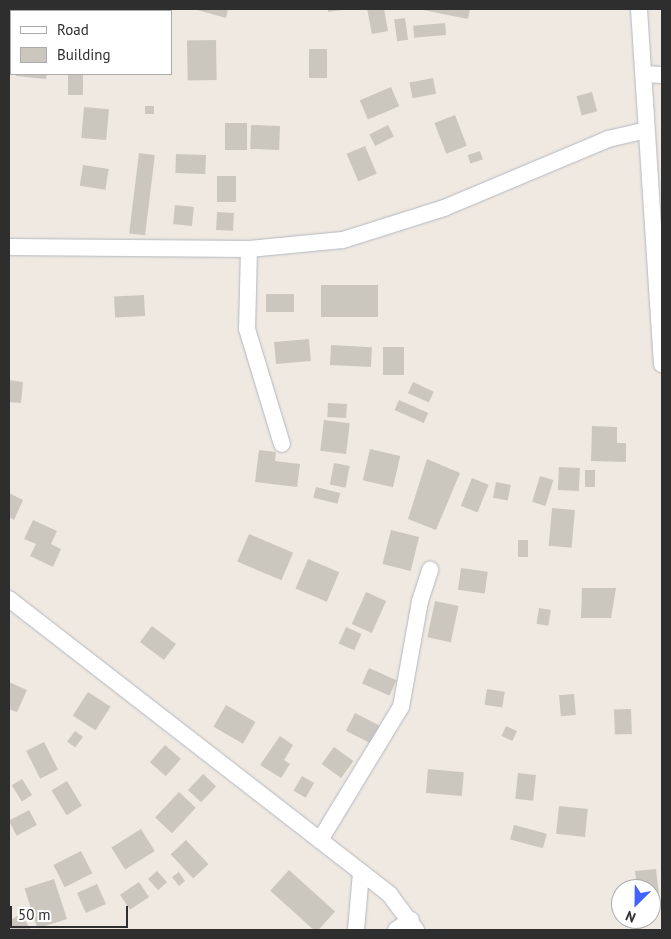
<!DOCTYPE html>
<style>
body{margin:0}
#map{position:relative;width:671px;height:939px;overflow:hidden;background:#efe9e1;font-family:"PT Sans",sans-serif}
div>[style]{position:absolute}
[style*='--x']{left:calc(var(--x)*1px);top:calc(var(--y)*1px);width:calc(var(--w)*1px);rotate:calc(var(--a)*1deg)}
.building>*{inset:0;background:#cbc7bf;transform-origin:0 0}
.roads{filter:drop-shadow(0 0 1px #b4b7c1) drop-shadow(0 0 1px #b4b7c1)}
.street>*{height:16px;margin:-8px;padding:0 8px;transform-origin:8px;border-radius:8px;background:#fff}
span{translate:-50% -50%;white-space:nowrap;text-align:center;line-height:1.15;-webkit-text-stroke:5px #fff;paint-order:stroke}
.frame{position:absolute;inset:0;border:10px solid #2e2e2e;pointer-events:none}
.legend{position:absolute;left:10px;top:10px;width:162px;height:65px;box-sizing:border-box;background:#fff;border:1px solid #ababab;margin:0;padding:6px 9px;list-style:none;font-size:15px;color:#2e2e2e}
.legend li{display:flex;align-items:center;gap:10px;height:25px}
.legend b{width:25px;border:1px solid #ababab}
.north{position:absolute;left:611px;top:879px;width:50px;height:50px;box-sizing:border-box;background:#fff;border:1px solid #ababab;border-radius:50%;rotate:203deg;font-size:14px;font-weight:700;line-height:20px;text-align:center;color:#2e2e2e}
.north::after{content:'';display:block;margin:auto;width:18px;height:22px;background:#4264fb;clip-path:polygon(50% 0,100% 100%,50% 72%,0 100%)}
.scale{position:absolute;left:10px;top:906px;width:118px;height:22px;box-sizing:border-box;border:2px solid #2e2e2e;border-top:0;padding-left:6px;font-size:15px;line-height:18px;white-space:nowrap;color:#2e2e2e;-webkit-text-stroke:4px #fff;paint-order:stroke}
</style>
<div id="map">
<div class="building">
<div style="clip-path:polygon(194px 9px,228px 9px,226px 18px)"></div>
<div style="clip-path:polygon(328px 9px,342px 9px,342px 10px,328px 12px)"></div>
<div style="clip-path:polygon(367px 9px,384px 9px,388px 31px,372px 34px)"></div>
<div style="clip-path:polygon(418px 9px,470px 9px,468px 19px)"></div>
<div style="left:405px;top:18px;width:22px;height:11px;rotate:82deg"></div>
<div style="left:445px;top:23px;width:12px;height:32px;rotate:85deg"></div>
<div style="left:216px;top:40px;width:40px;height:29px;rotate:89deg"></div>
<div style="left:309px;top:49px;width:18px;height:29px"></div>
<div style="clip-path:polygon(16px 74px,47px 74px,46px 79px,16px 76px)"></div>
<div style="left:68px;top:74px;width:15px;height:21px"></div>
<div style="left:433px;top:78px;width:16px;height:24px;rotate:79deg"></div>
<div style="left:391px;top:87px;width:21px;height:34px;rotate:67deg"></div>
<div style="left:592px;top:92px;width:20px;height:16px;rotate:75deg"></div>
<div style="left:145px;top:106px;width:9px;height:8px"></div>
<div style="left:84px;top:107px;width:25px;height:31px;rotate:5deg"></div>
<div style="left:455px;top:115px;width:33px;height:22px;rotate:69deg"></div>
<div style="left:225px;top:123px;width:22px;height:27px"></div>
<div style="left:251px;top:125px;width:29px;height:24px;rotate:2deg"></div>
<div style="left:388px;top:125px;width:13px;height:21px;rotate:63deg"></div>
<div style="left:365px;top:146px;width:30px;height:20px;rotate:67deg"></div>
<div style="left:480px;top:151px;width:9px;height:13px;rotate:72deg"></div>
<div style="left:139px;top:153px;width:16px;height:81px;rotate:7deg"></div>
<div style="left:176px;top:154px;width:30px;height:19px;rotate:2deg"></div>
<div style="left:83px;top:165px;width:26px;height:21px;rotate:9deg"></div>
<div style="left:217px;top:176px;width:19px;height:26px"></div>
<div style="left:175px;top:205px;width:19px;height:19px;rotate:6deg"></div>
<div style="left:217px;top:212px;width:17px;height:18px;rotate:3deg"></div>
<div style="left:321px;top:285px;width:57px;height:32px"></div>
<div style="left:266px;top:294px;width:28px;height:18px"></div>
<div style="left:144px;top:295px;width:21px;height:30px;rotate:87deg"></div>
<div style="left:309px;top:339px;width:22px;height:35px;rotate:85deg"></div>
<div style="left:331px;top:345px;width:41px;height:20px;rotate:3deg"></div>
<div style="left:383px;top:347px;width:21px;height:28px"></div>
<div style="clip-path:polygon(9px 380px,23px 382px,21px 403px,9px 402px)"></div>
<div style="left:413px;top:382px;width:23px;height:12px;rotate:25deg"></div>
<div style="left:399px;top:400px;width:32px;height:11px;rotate:24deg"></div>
<div style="left:328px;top:403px;width:19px;height:14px;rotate:3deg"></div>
<div style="left:324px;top:420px;width:26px;height:31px;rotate:7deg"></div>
<div style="clip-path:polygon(592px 426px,617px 427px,617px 443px,626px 443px,626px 462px,591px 461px)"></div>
<div style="left:370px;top:449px;width:31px;height:32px;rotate:13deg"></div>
<div style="clip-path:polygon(259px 450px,276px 452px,275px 461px,300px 464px,297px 487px,255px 482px)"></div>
<div style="clip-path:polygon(427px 459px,460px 473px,436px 530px,408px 519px)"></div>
<div style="left:334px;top:463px;width:16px;height:22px;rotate:11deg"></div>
<div style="left:559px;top:467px;width:21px;height:23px;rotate:3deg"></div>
<div style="left:585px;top:470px;width:10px;height:17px"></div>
<div style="left:540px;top:476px;width:14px;height:27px;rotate:17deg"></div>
<div style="left:472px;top:478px;width:18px;height:30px;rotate:22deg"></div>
<div style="left:496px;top:482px;width:15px;height:16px;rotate:11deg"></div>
<div style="left:316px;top:487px;width:25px;height:11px;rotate:14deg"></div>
<div style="clip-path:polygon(9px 493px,23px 500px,14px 520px,9px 517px)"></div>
<div style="left:552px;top:508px;width:23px;height:38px;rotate:5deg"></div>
<div style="clip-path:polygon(33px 520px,57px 531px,51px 544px,61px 549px,53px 567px,30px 556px,36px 544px,24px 539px)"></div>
<div style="left:391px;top:530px;width:29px;height:35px;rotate:14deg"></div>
<div style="left:249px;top:534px;width:48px;height:30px;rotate:23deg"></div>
<div style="left:518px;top:540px;width:10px;height:17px"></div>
<div style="left:308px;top:559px;width:34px;height:32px;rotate:23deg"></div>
<div style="left:461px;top:568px;width:27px;height:22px;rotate:8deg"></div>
<div style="clip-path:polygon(582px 588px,616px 588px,611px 618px,581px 618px)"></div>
<div style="left:366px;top:592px;width:22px;height:35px;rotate:24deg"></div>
<div style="left:435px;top:601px;width:24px;height:37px;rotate:12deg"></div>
<div style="left:539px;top:608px;width:12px;height:16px;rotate:9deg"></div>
<div style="left:152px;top:626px;width:30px;height:20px;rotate:37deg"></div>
<div style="left:346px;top:627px;width:17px;height:18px;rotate:24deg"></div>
<div style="left:369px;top:668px;width:30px;height:17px;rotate:24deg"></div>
<div style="clip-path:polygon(9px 682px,27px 690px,17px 712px,9px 709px)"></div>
<div style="left:487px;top:689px;width:18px;height:16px;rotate:9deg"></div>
<div style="left:88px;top:692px;width:27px;height:28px;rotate:33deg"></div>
<div style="left:574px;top:694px;width:21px;height:15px;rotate:85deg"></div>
<div style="left:226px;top:705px;width:34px;height:25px;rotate:30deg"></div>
<div style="left:631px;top:709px;width:25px;height:17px;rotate:88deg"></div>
<div style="left:355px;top:713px;width:28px;height:20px;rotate:27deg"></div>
<div style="left:506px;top:726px;width:12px;height:11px;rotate:24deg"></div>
<div style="left:75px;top:731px;width:10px;height:13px;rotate:37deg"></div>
<div style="clip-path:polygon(280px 736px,293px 745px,284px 760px,290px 764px,281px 778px,260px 765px)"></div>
<div style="left:44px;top:742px;width:31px;height:20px;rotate:63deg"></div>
<div style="left:165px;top:745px;width:21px;height:23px;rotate:41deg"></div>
<div style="left:334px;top:747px;width:24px;height:21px;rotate:36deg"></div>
<div style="left:428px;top:769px;width:36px;height:24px;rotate:5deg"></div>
<div style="left:518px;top:773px;width:18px;height:26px;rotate:6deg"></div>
<div style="left:203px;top:774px;width:18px;height:22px;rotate:43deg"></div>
<div style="left:302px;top:776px;width:14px;height:17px;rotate:30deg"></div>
<div style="left:22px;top:779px;width:19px;height:12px;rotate:58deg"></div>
<div style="left:67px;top:781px;width:29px;height:18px;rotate:59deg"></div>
<div style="left:179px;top:792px;width:23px;height:35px;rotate:43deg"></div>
<div style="left:559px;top:806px;width:29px;height:28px;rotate:6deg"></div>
<div style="left:29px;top:810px;width:17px;height:23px;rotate:62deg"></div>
<div style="left:514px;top:825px;width:34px;height:15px;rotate:15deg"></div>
<div style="left:141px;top:829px;width:26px;height:35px;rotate:58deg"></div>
<div style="left:186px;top:840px;width:33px;height:21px;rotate:47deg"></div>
<div style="left:81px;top:851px;width:25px;height:31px;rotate:63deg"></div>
<div style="clip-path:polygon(656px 869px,659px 895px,651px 896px,651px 889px,637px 889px,635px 871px)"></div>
<div style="left:289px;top:870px;width:62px;height:28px;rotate:42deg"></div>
<div style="left:157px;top:871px;width:15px;height:12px;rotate:48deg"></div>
<div style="clip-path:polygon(179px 872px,185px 881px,179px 886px,172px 877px)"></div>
<div style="left:54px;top:879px;width:42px;height:31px;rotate:72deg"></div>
<div style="left:139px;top:882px;width:18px;height:23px;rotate:56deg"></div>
<div style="left:97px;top:884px;width:22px;height:22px;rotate:66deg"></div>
<div style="clip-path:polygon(21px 914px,31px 930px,9px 930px,9px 921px)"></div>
</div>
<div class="roads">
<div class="street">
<div style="--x:639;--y:9;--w:356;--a:86.3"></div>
<div style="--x:644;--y:74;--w:18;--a:3"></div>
<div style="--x:9;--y:247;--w:240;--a:0.5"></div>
<div style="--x:249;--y:249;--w:94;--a:-5.5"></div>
<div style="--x:343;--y:240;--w:106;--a:-17.6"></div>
<div style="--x:444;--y:208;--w:178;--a:-22.8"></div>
<div style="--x:608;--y:139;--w:39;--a:-13"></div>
<div style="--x:249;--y:249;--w:80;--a:91.4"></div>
<div style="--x:247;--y:329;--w:120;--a:73.1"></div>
<div style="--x:9;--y:599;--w:482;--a:37.8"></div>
<div style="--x:390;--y:895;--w:44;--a:53.4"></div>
<div style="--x:320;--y:840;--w:156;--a:-58.7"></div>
<div style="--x:401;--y:707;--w:108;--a:-79.8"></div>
<div style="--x:420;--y:601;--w:33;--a:-72"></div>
<div style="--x:356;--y:930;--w:57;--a:-85"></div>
<div style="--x:396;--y:930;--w:18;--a:-34"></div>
</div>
</div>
<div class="frame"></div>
<ul class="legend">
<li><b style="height:6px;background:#fff"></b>Road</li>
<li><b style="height:14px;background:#cbc7bf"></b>Building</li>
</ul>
<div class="north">N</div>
<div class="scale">50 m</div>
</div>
